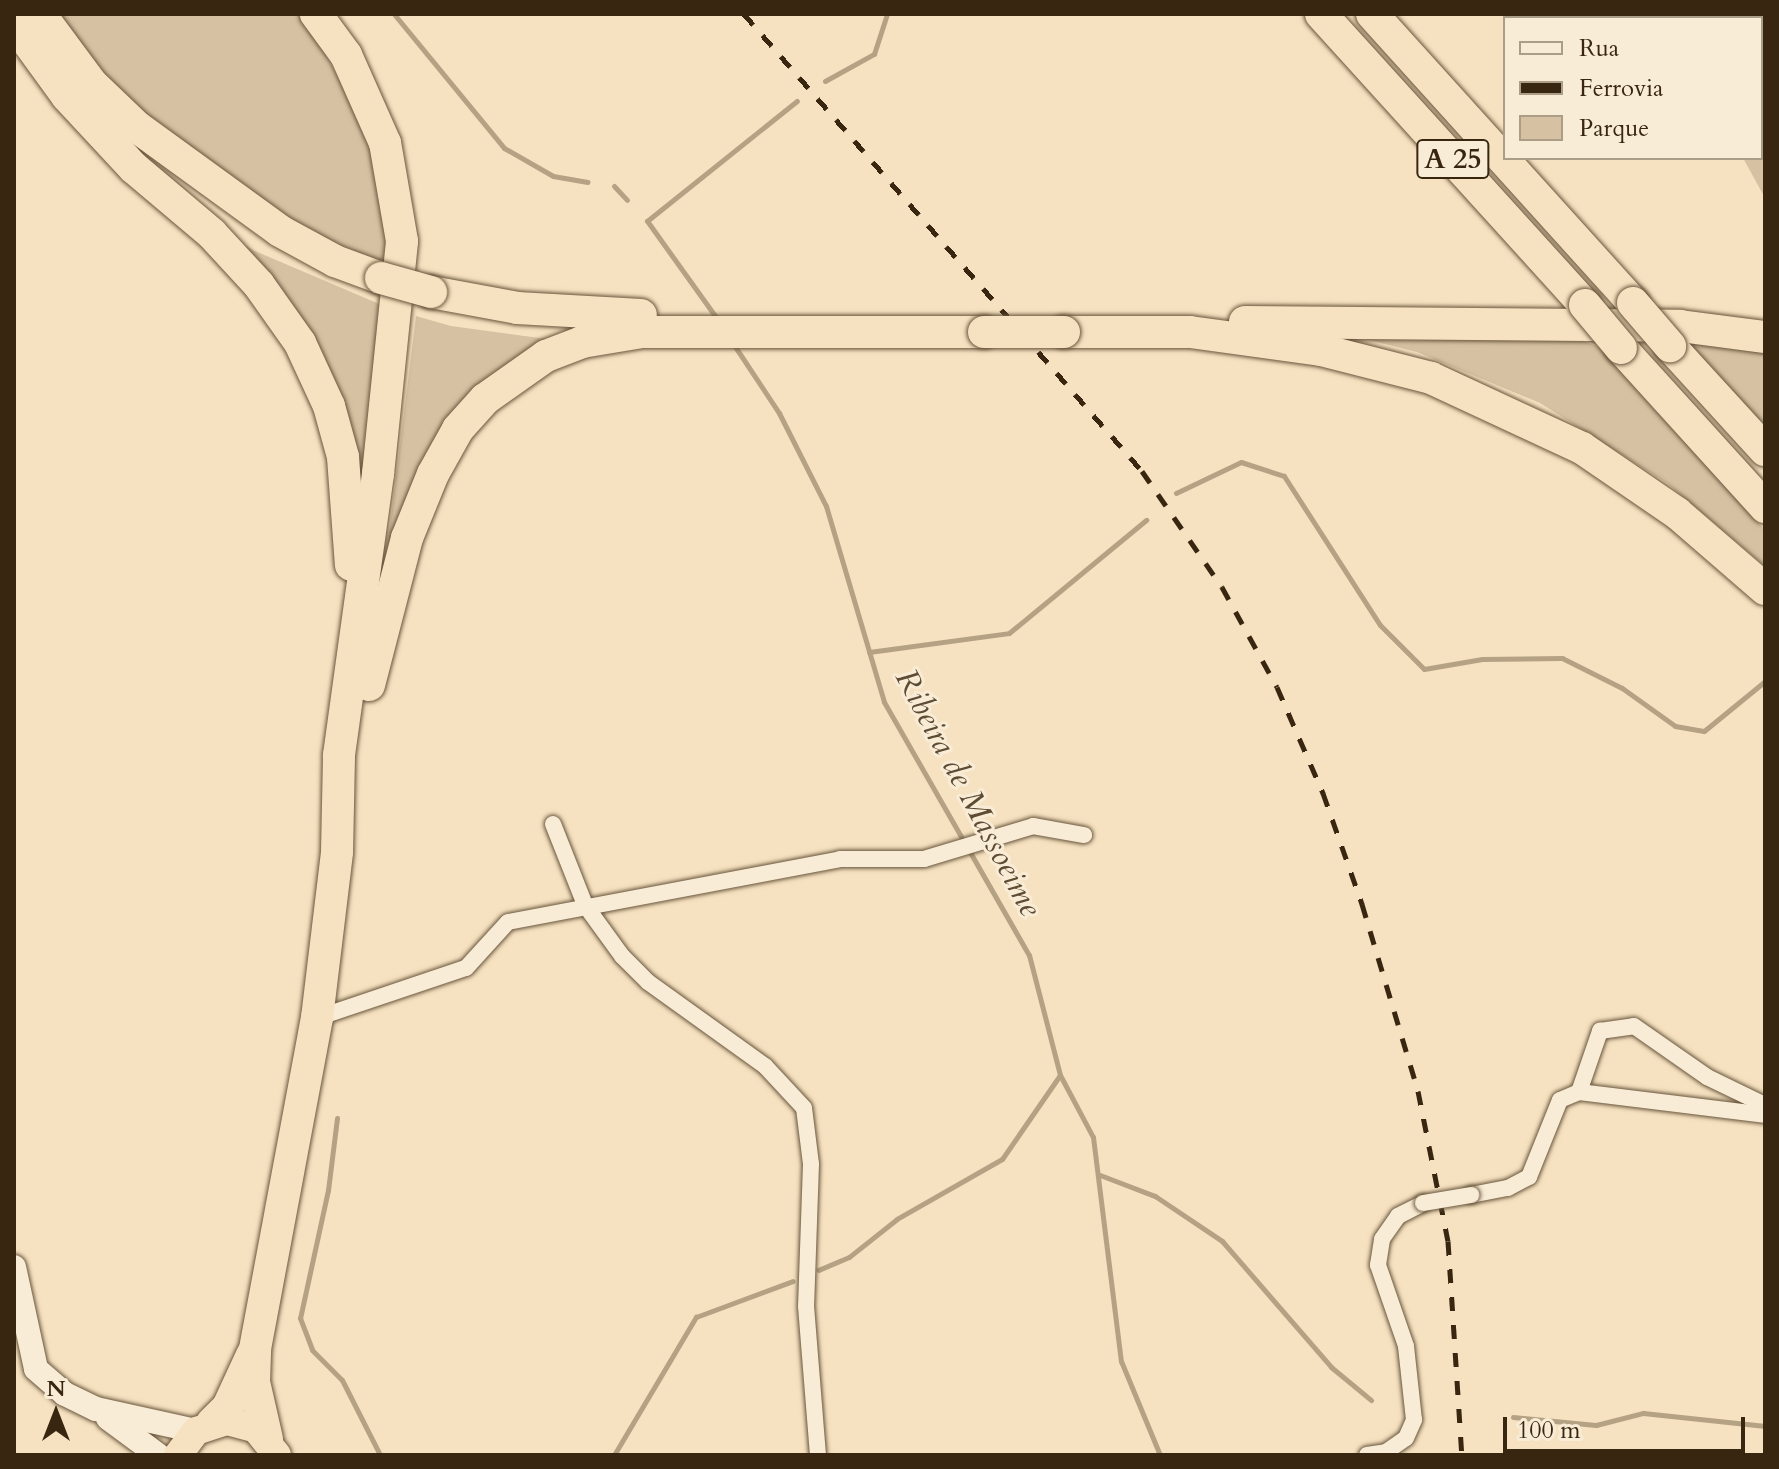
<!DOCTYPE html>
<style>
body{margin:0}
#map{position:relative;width:1779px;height:1469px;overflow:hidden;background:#f6e2c0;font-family:Cardo,serif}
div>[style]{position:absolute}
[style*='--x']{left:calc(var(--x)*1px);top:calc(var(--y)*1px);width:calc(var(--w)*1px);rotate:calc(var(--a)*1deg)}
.green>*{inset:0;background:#d6c2a2}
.stream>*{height:5px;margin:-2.5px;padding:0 2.5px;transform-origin:2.5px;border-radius:2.5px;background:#b5a284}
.roads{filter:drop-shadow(0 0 2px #68553c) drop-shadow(0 0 2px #68553c)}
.minor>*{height:16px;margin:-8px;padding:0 8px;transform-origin:8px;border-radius:8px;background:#f9ecd6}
.secondary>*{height:24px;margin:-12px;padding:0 12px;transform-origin:12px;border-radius:12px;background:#f9ecd6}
.trunk>*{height:28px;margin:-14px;padding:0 14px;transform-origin:14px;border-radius:14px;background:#f6e2c0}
.motorway>*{height:32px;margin:-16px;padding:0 16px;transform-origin:16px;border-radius:16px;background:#f6e2c0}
.rail>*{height:5px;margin-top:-2.5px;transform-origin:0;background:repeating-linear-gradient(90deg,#382610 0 14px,transparent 0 28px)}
.bridges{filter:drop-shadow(0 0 2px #68553c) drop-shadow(0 0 2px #68553c)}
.minor-bridge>*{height:16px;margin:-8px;padding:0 8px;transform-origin:8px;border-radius:8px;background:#f9ecd6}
.motorway-bridge>*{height:32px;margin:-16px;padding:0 16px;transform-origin:16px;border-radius:16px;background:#f6e2c0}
span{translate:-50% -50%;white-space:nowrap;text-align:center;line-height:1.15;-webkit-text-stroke:6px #f9ecd6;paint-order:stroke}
.shield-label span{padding:2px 6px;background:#f9ecd6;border:2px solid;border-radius:6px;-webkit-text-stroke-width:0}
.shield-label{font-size:28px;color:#382610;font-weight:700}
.water-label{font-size:32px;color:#5e4b33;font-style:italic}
.frame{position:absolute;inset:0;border:16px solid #382610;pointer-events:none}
.legend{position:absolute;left:1503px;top:16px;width:260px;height:144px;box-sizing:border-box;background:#f9ecd6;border:2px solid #ac9d87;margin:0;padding:10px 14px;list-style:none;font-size:24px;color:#382610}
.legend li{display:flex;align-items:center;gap:16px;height:40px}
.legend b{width:40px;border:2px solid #ac9d87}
.north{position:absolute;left:16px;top:1373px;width:80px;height:80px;-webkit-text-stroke:6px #f9ecd6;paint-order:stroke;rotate:0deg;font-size:22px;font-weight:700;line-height:32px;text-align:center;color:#382610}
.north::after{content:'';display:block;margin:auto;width:28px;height:36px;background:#382610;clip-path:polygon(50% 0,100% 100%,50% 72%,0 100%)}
.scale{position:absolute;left:1503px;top:1417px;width:242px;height:36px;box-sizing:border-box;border:4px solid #382610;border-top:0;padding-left:10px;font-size:24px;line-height:28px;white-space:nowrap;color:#382610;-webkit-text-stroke:6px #f9ecd6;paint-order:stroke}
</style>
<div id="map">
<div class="green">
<div style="clip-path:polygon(49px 14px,304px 14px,372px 140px,386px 204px,386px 270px,334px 251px,131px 113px)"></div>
<div style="clip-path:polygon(1728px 14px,1765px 14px,1765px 198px,1743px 158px,1761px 158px,1761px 18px,1726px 18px)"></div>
<div style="clip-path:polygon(219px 230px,255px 251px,384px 306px,357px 539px,351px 462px)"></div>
<div style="clip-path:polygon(416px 316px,451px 326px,562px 341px,520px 357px,475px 387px,445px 421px,383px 583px)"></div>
<div style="clip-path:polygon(1337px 332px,1583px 341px,1599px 347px,1765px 530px,1765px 566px,1667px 483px,1540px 403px,1417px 352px)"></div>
<div style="clip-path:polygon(1692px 343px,1765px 352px,1765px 432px,1688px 346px)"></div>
</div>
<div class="stream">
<div style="--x:394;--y:14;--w:173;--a:50.6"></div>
<div style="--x:504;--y:148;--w:56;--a:29.7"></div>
<div style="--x:553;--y:176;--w:35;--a:10"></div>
<div style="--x:825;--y:81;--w:56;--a:-28.9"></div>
<div style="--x:874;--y:54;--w:42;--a:-72"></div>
<div style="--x:614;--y:186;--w:19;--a:47"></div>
<div style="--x:718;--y:320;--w:122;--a:-125.6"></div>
<div style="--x:647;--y:221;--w:192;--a:-38.7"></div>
<div style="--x:734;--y:345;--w:82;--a:56.5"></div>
<div style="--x:779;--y:413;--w:104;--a:63.2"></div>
<div style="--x:826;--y:506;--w:204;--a:73.5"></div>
<div style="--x:884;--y:702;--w:292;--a:60.2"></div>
<div style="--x:1029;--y:955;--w:124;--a:75.5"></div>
<div style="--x:1060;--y:1075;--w:102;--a:124.6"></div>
<div style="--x:1002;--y:1159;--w:121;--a:150.3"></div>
<div style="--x:897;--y:1219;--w:61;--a:141.6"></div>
<div style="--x:849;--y:1257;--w:33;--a:157"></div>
<div style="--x:1176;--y:493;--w:72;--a:-25.5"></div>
<div style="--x:1241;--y:462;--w:45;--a:18"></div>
<div style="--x:1284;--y:476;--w:177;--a:57.2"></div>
<div style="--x:1380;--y:625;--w:62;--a:45"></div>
<div style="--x:1424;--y:669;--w:59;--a:-9.8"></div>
<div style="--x:1482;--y:659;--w:80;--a:-0.7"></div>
<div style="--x:1562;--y:658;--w:67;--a:26.6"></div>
<div style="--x:1622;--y:688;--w:65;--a:35.6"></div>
<div style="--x:1675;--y:726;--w:29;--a:10"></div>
<div style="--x:1704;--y:731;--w:79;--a:-39.3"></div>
<div style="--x:869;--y:652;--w:141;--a:-7.7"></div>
<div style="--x:1009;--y:633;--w:178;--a:-39.5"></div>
<div style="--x:1060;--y:1075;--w:70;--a:62"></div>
<div style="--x:1093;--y:1137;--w:226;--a:82.9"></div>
<div style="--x:1121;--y:1361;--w:102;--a:67.5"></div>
<div style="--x:337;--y:1118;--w:73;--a:97.1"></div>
<div style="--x:328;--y:1190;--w:131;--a:102.3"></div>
<div style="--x:300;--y:1318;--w:34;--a:69"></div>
<div style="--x:312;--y:1350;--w:42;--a:45"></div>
<div style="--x:342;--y:1380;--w:84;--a:63.1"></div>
<div style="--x:1100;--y:1175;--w:59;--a:20.9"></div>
<div style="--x:1155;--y:1196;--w:81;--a:33.9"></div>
<div style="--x:1222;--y:1241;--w:167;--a:49.1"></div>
<div style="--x:1331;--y:1367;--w:52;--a:39.5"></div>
<div style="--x:1513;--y:1417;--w:83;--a:5.5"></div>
<div style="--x:1596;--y:1425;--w:49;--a:-14.3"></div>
<div style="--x:1643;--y:1413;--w:123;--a:6.1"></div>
<div style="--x:614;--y:1455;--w:161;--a:-59.3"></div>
<div style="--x:696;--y:1317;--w:103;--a:-20.4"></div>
</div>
<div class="roads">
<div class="minor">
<div style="--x:553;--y:824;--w:87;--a:68.4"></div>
<div style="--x:585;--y:905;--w:63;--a:54"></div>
<div style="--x:622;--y:956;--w:37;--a:45"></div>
<div style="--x:648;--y:982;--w:144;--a:35.7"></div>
<div style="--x:765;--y:1066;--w:57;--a:47.1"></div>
<div style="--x:804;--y:1108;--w:56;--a:82.9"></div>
<div style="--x:811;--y:1164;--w:142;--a:92"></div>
<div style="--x:806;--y:1306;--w:149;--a:85.4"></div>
<div style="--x:317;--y:1018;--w:157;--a:-18.6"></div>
<div style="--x:466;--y:968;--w:62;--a:-47.6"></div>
<div style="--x:508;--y:922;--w:338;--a:-10.7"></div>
<div style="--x:840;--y:859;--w:84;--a:0"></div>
<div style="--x:924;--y:859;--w:114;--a:-16.8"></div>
<div style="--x:1033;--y:826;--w:52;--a:10"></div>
<div style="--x:1579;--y:1092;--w:65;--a:-71"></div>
<div style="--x:1600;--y:1031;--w:34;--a:-8"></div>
<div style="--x:1634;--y:1026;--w:89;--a:34.9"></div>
<div style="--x:1707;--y:1077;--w:64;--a:25.8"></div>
<div style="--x:1471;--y:1195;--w:38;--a:-11"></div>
<div style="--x:1508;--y:1188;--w:24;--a:-28"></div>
<div style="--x:1529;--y:1177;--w:83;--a:-68.1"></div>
<div style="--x:1560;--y:1100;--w:21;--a:-23"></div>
<div style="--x:1579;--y:1092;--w:187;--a:7"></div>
<div style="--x:1367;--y:1455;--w:19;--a:-9"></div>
<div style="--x:1386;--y:1452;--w:24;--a:-35"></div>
<div style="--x:1406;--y:1438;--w:20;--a:-66"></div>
<div style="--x:1414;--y:1420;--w:74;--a:-96.2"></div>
<div style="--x:1406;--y:1346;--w:86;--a:-109.1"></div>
<div style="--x:1378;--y:1265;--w:26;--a:-81"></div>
<div style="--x:1382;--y:1239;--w:28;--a:-55"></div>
<div style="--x:1398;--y:1216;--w:28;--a:-27"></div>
</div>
<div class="secondary">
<div style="--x:14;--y:1267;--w:104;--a:77.8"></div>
<div style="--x:36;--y:1369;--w:38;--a:41"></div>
<div style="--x:65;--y:1394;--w:34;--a:26"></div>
<div style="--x:96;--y:1409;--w:102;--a:12.4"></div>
<div style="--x:108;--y:1418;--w:62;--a:36.5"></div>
</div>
<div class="trunk">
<div style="--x:178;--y:1455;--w:30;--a:-53"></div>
<div style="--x:196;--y:1431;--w:33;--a:-18"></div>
<div style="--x:227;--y:1421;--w:30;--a:15"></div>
<div style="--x:256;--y:1429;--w:33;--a:51"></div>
</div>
<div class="motorway">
<div style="--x:40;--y:14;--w:86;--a:53.5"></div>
<div style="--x:91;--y:83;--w:64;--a:43.7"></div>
<div style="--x:137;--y:127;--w:177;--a:36"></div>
<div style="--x:280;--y:231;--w:63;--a:28.6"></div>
<div style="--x:335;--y:261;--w:49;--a:20.3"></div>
<div style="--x:1321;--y:14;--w:393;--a:47.8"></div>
<div style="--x:1372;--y:14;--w:389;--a:47.9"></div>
<div style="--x:14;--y:23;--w:90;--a:54"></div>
<div style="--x:67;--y:96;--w:98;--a:47.1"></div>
<div style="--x:134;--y:168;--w:102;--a:40.2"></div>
<div style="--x:212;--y:234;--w:69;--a:47.3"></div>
<div style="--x:259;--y:285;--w:71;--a:54.7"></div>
<div style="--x:300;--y:343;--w:69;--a:65.3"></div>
<div style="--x:329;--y:406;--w:53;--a:74.6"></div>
<div style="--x:343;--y:457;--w:108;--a:85.8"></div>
<div style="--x:431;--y:292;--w:87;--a:10.5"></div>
<div style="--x:517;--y:308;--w:124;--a:3.2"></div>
<div style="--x:1245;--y:322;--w:435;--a:0.5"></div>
<div style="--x:1680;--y:326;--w:86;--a:7.4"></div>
<div style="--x:1064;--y:332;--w:126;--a:0"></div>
<div style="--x:1190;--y:332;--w:132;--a:7.8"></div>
<div style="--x:1321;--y:350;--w:114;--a:14.3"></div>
<div style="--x:1431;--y:378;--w:166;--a:24.9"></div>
<div style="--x:1582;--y:448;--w:115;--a:34.4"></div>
<div style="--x:1677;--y:513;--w:116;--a:40.8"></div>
<div style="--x:1670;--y:346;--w:141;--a:47.6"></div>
<div style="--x:1621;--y:348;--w:215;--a:47.8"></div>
<div style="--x:369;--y:685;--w:152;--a:-75.5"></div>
<div style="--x:407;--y:538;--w:69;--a:-67.9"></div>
<div style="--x:433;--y:474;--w:51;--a:-60.9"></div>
<div style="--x:458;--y:429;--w:40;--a:-48"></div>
<div style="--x:485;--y:399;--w:75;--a:-35.2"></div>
<div style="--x:546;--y:356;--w:39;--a:-21"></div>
<div style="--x:582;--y:342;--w:61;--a:-9.5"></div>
<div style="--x:642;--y:332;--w:342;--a:0"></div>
<div style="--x:212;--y:1423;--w:23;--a:-45"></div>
<div style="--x:228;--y:1407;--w:57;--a:-65.2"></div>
<div style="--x:267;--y:1439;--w:58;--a:-102.8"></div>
<div style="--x:254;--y:1382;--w:33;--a:-88"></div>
<div style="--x:255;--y:1349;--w:337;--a:-79.4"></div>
<div style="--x:317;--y:1018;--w:167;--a:-83.1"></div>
<div style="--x:337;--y:852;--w:97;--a:-88.8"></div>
<div style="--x:339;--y:755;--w:284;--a:-82.1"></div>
<div style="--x:378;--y:474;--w:234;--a:-84.1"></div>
<div style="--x:402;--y:241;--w:99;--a:-99.8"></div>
<div style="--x:385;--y:143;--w:96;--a:-113.9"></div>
<div style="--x:346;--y:55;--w:51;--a:-126.2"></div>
</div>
</div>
<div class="rail">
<div style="--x:744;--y:14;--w:606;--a:48.95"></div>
<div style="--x:1142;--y:471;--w:141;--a:55.4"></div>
<div style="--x:1222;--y:587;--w:114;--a:61.2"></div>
<div style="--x:1277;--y:687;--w:116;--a:66.5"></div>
<div style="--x:1323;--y:793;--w:118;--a:70.6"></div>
<div style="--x:1362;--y:904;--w:195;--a:73.3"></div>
<div style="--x:1418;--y:1091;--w:153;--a:78.7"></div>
<div style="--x:1448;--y:1241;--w:214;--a:86.3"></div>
</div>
<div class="bridges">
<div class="minor-bridge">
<div style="--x:1423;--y:1203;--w:49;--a:-9.5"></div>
</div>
<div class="motorway-bridge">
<div style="--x:381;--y:278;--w:52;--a:15.6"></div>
<div style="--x:1633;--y:303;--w:57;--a:49.3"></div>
<div style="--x:1585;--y:305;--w:56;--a:50.1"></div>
<div style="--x:984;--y:332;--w:80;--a:0"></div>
</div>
</div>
<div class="shield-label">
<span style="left:1453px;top:159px">A 25</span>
</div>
<div class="water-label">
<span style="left:968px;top:793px;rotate:62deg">Ribeira de Massoeime</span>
</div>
<div class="frame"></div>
<ul class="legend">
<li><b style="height:10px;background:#f9ecd6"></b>Rua</li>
<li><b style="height:10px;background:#382610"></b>Ferrovia</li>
<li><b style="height:22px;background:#d6c2a2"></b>Parque</li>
</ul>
<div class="north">N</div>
<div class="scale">100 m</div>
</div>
